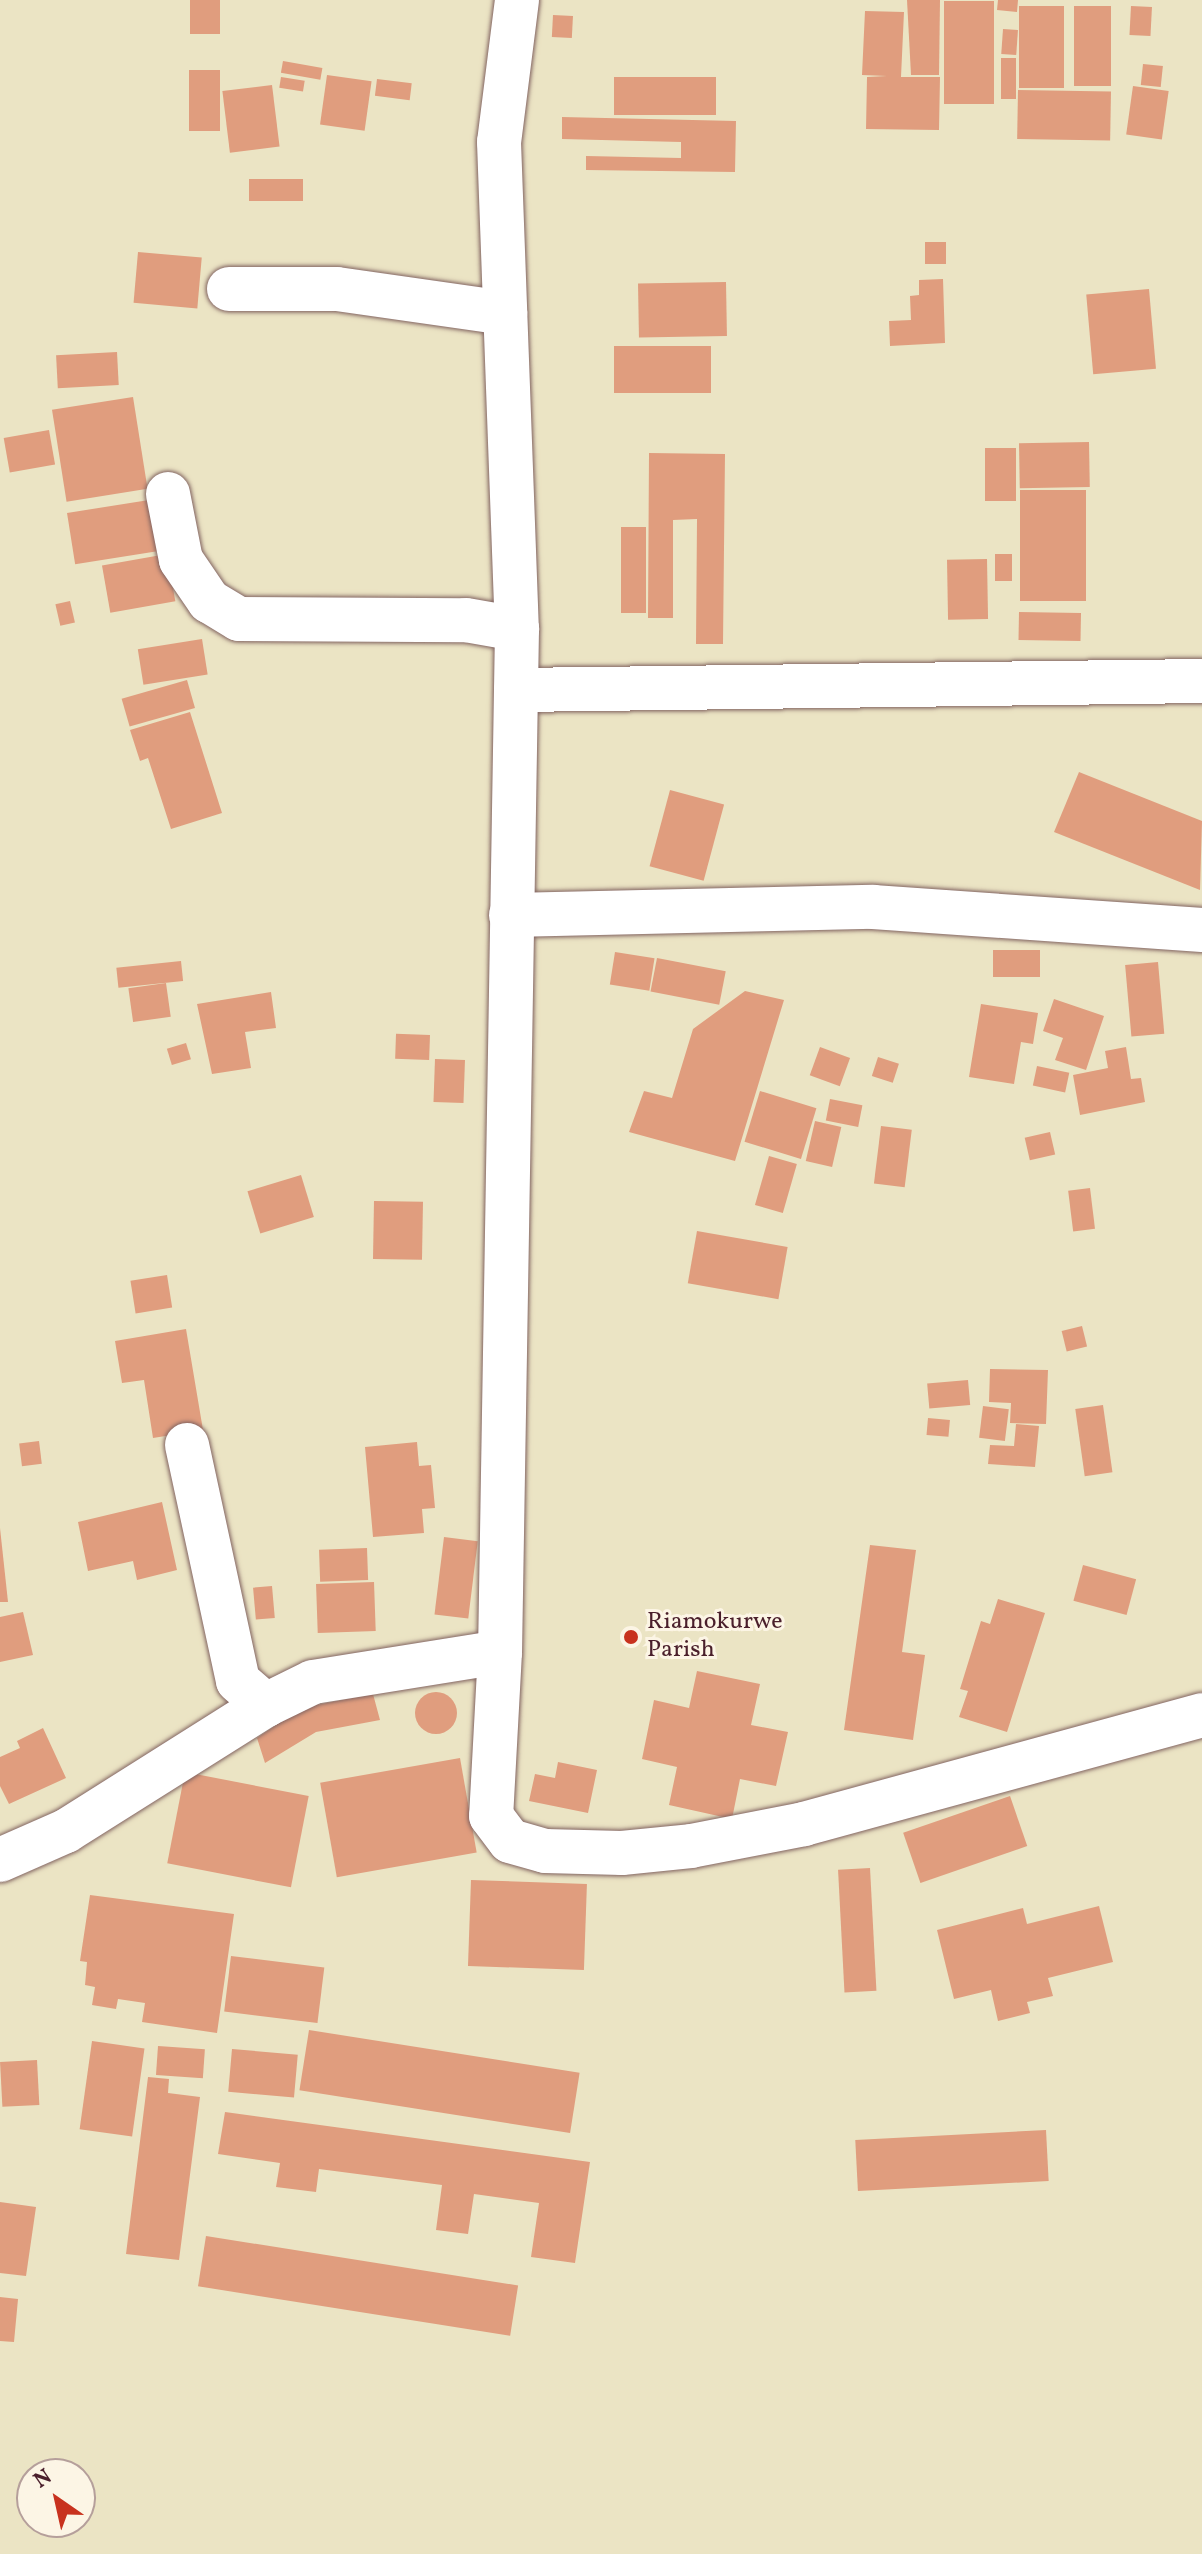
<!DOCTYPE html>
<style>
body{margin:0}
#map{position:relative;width:1202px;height:2554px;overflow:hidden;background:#ebe4c4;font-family:Vollkorn,serif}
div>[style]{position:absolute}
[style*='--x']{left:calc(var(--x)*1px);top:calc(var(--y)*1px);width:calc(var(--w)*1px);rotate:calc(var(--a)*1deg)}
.building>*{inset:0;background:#e09d7e;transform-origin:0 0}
.round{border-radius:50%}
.roads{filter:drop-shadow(0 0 2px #826461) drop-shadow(0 0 2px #826461)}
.minor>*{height:44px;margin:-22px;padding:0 22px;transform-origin:22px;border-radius:22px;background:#fff}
.dots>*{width:22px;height:22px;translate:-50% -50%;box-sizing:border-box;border:4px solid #fcf5e5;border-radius:50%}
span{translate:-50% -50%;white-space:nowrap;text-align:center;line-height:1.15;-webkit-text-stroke:6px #fcf5e5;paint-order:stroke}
.poi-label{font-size:24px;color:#4a1f2b}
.left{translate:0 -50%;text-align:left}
.north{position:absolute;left:16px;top:2458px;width:80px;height:80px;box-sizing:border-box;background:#fcf5e5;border:2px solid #b59f9b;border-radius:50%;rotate:326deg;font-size:22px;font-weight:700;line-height:32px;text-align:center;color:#4a1f2b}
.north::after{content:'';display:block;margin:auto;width:28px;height:36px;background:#c8321e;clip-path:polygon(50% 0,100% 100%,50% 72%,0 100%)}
</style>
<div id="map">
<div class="building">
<div style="left:190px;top:0;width:30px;height:34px"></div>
<div style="clip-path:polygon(907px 0,940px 0,939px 75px,911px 75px)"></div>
<div style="clip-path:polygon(998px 0,1018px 0,1017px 12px,997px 10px)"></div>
<div style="left:944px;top:1px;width:50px;height:103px"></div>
<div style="left:1019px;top:6px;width:45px;height:82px"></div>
<div style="left:1074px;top:6px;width:37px;height:80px"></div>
<div style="left:1131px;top:6px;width:21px;height:29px;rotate:3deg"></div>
<div style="clip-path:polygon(865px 11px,904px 12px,901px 77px,940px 77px,939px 130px,866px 129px,867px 77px,887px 76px,862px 75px)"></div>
<div style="left:553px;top:15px;width:20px;height:22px;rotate:3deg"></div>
<div style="left:1003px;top:29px;width:15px;height:25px;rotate:4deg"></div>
<div style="left:1001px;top:58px;width:15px;height:41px"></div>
<div style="left:283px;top:61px;width:40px;height:12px;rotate:10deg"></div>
<div style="left:1143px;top:64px;width:20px;height:21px;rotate:6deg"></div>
<div style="left:189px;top:70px;width:31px;height:61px"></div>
<div style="left:327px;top:75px;width:45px;height:50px;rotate:8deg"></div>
<div style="left:281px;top:77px;width:24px;height:11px;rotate:9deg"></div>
<div style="left:614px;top:77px;width:102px;height:38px"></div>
<div style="left:377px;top:79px;width:35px;height:17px;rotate:7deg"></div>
<div style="left:272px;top:85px;width:62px;height:50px;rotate:83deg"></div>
<div style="left:1133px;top:86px;width:36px;height:49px;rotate:8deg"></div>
<div style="left:1018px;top:90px;width:93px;height:49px;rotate:1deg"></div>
<div style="clip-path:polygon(562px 117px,736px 121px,735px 172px,586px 170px,586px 156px,681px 158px,681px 142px,562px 139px)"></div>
<div style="left:249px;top:179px;width:54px;height:22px"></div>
<div style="left:946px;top:242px;width:22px;height:21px;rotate:90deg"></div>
<div style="left:138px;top:252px;width:64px;height:51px;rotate:5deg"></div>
<div style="clip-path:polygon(943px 279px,945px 343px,890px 346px,889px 321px,911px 320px,910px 296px,919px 295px,919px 280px)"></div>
<div style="left:726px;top:282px;width:54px;height:88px;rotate:89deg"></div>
<div style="left:1149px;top:289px;width:80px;height:63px;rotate:85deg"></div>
<div style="left:614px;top:346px;width:97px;height:47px"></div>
<div style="left:117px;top:352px;width:33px;height:61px;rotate:87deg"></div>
<div style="left:133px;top:397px;width:93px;height:82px;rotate:81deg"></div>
<div style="left:49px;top:430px;width:35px;height:46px;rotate:80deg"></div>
<div style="left:1089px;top:442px;width:45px;height:70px;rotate:89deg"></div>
<div style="left:985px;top:448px;width:31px;height:53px"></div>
<div style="clip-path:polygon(649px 453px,725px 454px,723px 644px,696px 644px,697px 519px,673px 520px,673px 618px,648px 618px)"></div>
<div style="left:1020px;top:490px;width:66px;height:111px"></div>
<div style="left:149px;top:500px;width:52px;height:83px;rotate:81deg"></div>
<div style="left:621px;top:527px;width:25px;height:86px"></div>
<div style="left:167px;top:554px;width:48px;height:66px;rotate:80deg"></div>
<div style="left:995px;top:554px;width:17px;height:27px"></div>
<div style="left:987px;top:559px;width:60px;height:40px;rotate:89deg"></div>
<div style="left:70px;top:601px;width:22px;height:15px;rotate:77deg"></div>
<div style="left:1019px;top:612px;width:62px;height:28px;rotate:1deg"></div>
<div style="left:202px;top:639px;width:36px;height:65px;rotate:81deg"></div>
<div style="left:187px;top:680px;width:29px;height:68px;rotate:74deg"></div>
<div style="clip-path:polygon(190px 712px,222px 813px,171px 829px,148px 758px,140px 761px,130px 730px)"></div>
<div style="clip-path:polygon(1079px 772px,1202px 821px,1200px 890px,1054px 832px)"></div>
<div style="left:670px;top:790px;width:56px;height:79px;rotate:15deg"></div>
<div style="left:993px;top:950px;width:47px;height:27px"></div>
<div style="left:615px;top:952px;width:40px;height:33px;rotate:9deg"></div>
<div style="left:657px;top:958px;width:70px;height:34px;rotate:11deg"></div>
<div style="left:181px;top:961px;width:20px;height:65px;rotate:84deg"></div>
<div style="left:1158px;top:962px;width:72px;height:33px;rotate:85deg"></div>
<div style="left:166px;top:983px;width:34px;height:38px;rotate:82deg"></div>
<div style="clip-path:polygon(745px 991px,784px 1000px,735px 1161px,629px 1132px,644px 1091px,672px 1098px,693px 1029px)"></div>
<div style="clip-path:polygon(271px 992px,276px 1028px,245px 1032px,251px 1068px,212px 1074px,197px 1004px)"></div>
<div style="clip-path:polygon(1054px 999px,1104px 1016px,1086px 1070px,1055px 1060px,1063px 1038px,1043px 1031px)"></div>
<div style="clip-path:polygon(981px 1004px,1038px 1013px,1033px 1044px,1021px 1042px,1014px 1084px,969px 1077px)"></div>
<div style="left:430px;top:1035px;width:25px;height:34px;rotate:92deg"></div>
<div style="left:186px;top:1043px;width:17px;height:20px;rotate:73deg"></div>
<div style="left:820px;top:1047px;width:32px;height:30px;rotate:20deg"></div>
<div style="clip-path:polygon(1126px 1047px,1131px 1079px,1141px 1078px,1145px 1102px,1080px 1115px,1073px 1075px,1108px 1068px,1105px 1051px)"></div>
<div style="left:878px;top:1057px;width:22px;height:20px;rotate:18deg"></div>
<div style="left:435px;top:1059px;width:30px;height:43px;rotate:2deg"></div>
<div style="left:1037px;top:1066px;width:33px;height:20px;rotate:12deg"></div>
<div style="left:760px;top:1091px;width:59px;height:53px;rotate:17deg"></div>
<div style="left:830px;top:1099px;width:33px;height:22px;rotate:11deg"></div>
<div style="left:815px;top:1121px;width:27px;height:41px;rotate:13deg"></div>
<div style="left:881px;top:1126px;width:31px;height:58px;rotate:7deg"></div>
<div style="left:1050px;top:1132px;width:23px;height:26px;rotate:77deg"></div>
<div style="left:769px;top:1156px;width:29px;height:51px;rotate:16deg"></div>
<div style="left:301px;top:1175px;width:44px;height:56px;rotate:73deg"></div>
<div style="left:1090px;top:1188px;width:41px;height:22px;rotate:83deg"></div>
<div style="left:374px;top:1201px;width:49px;height:58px;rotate:1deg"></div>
<div style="left:697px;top:1231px;width:92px;height:53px;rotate:10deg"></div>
<div style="left:167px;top:1275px;width:33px;height:37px;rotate:81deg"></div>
<div style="left:1082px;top:1326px;width:21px;height:21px;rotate:76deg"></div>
<div style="clip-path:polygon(186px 1329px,203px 1430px,153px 1438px,144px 1380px,122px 1383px,115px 1341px)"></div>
<div style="clip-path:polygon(990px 1369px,1048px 1370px,1046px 1424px,1010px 1423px,1011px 1403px,989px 1402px)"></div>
<div style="left:968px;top:1380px;width:25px;height:41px;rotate:85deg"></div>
<div style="left:1103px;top:1405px;width:68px;height:28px;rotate:82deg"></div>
<div style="left:983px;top:1406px;width:26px;height:32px;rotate:7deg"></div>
<div style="left:928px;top:1418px;width:22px;height:17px;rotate:5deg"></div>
<div style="clip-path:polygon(1016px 1424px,1039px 1426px,1035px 1467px,988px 1464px,990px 1445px,1014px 1446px)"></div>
<div style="left:39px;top:1441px;width:23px;height:20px;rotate:83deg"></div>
<div style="clip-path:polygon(417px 1442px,419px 1466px,431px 1465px,435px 1508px,422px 1509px,424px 1533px,373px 1537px,365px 1447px)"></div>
<div style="clip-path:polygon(162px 1502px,177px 1570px,137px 1580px,133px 1561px,88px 1571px,78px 1522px)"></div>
<div style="clip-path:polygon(0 1528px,8px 1602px,0 1602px)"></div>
<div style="left:444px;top:1537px;width:34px;height:78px;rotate:7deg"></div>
<div style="clip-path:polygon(870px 1545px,916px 1550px,902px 1652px,925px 1655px,913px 1740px,844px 1730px)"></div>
<div style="left:367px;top:1548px;width:32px;height:48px;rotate:88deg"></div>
<div style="left:1083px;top:1565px;width:55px;height:37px;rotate:15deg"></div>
<div style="left:374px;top:1582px;width:49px;height:58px;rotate:88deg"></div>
<div style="left:272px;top:1586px;width:32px;height:19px;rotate:85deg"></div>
<div style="clip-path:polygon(998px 1599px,1045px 1613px,1007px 1732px,959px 1717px,968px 1691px,960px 1689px,981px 1621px,990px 1624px)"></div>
<div style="clip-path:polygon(23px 1612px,33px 1655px,0 1662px,0 1617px)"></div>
<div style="clip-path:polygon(697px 1671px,760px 1684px,751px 1725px,788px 1732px,776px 1786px,740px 1779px,732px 1819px,669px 1805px,677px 1767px,642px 1759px,654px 1700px,689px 1708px)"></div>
<div class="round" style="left:415px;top:1692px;width:42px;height:42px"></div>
<div style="clip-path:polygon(373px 1694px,380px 1720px,316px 1732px,265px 1763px,257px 1738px,301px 1708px)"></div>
<div style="clip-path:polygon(43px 1728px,66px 1778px,9px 1804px,0 1786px,0 1757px,20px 1748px,17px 1741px)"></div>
<div style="left:460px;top:1758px;width:96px;height:142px;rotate:80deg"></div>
<div style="clip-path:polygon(558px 1762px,597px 1770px,588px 1813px,529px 1801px,535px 1774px,555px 1778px)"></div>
<div style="left:185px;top:1772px;width:126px;height:93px;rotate:11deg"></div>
<div style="left:1010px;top:1796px;width:53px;height:113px;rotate:71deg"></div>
<div style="left:870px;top:1868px;width:123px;height:32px;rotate:87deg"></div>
<div style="left:471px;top:1880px;width:116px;height:86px;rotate:2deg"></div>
<div style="clip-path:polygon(90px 1895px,234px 1914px,217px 2033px,142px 2022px,145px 2003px,118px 1999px,116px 2009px,92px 2005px,95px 1987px,85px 1985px,87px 1962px,80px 1961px)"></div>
<div style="clip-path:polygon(1099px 1906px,1113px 1962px,1048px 1978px,1053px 1996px,1027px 2002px,1030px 2013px,998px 2021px,991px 1990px,954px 1999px,937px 1930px,1023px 1908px,1027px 1924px)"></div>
<div style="left:231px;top:1956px;width:94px;height:56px;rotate:7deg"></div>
<div style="left:309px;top:2030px;width:274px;height:61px;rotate:9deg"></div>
<div style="left:92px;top:2041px;width:53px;height:89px;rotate:8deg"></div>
<div style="left:158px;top:2046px;width:47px;height:29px;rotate:4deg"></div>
<div style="left:232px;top:2049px;width:66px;height:43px;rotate:5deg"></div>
<div style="left:37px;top:2060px;width:45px;height:37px;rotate:87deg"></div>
<div style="clip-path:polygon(148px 2077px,169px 2079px,168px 2093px,200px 2097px,179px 2260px,126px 2254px)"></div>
<div style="clip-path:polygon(225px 2112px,590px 2162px,575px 2263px,531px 2257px,539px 2203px,474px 2194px,468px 2234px,436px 2230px,442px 2185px,319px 2169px,316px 2192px,276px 2187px,280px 2163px,218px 2154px)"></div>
<div style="left:1046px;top:2130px;width:51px;height:191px;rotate:87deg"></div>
<div style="clip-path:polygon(0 2202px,36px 2207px,26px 2276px,0 2273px)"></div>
<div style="left:206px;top:2236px;width:316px;height:51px;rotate:9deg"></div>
<div style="clip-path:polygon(0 2297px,18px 2299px,14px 2342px,0 2341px)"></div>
</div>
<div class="roads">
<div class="minor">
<div style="--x:517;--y:0;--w:143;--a:97.2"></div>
<div style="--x:499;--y:142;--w:487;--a:87.9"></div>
<div style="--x:517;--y:629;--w:1023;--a:90.95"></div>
<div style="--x:500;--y:1652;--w:164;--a:93.1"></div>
<div style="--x:491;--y:1816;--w:31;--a:53"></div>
<div style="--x:510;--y:1841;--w:36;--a:16"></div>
<div style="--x:545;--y:1851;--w:77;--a:1.5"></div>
<div style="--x:622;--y:1853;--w:69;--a:-5.8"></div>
<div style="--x:691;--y:1846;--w:115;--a:-11"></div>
<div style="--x:804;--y:1824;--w:413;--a:-15.3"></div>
<div style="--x:229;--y:289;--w:108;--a:0"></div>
<div style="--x:337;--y:289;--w:170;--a:8.1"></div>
<div style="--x:168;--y:494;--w:67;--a:78.9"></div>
<div style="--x:181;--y:560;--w:50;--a:55.7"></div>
<div style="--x:209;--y:601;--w:35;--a:31"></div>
<div style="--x:239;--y:619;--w:227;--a:0.3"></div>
<div style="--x:466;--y:620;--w:52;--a:10"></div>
<div style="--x:516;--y:690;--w:686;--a:-0.75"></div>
<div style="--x:511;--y:915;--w:362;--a:-1.3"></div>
<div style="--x:873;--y:907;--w:330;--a:4"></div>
<div style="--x:187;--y:1445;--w:241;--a:77.8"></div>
<div style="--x:238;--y:1681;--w:37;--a:41"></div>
<div style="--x:0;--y:1860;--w:72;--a:-23.7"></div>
<div style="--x:66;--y:1831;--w:236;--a:-32.2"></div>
<div style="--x:266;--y:1705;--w:52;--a:-26.1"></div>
<div style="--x:313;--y:1682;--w:189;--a:-9.1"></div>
</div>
</div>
<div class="dots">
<div style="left:631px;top:1637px;background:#c8321e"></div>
</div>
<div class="poi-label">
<span class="left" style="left:647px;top:1637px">Riamokurwe<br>Parish</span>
</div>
<div class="north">N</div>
</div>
